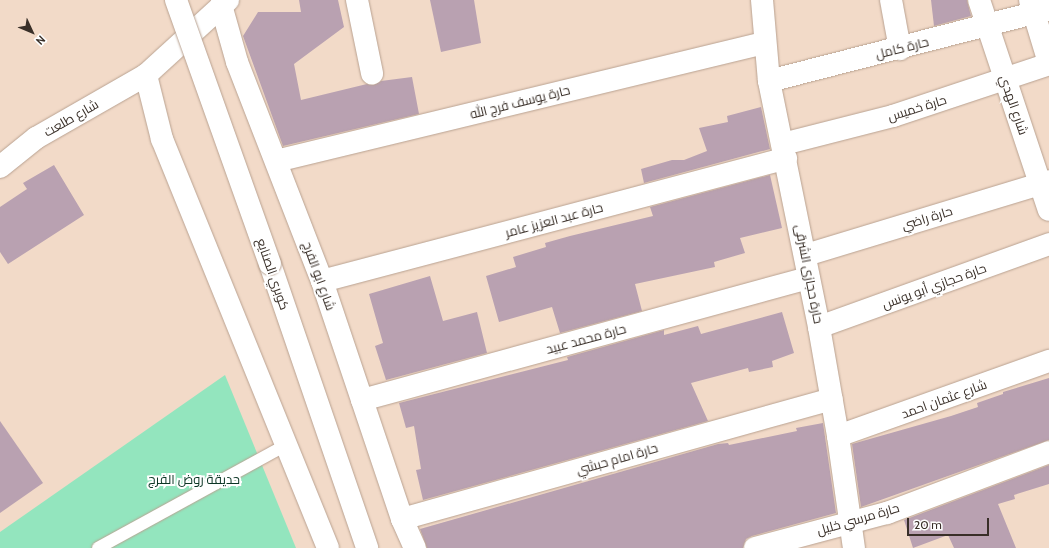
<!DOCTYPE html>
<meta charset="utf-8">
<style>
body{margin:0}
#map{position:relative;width:1049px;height:548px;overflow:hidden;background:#f2dac8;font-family:Cabin,Cairo,sans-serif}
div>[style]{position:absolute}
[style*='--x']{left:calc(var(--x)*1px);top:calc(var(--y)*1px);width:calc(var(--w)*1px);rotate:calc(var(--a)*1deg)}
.green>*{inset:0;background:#93e5be}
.building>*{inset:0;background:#b9a1b1}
.roads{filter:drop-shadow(0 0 1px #b9a291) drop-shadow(0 0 1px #b9a291)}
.lane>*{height:12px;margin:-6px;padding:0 6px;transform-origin:6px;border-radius:6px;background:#fff}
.street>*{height:22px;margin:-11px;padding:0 11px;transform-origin:11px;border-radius:11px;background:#fff}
.primary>*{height:22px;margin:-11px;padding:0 11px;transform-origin:11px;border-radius:11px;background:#fff}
.bridges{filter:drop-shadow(0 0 1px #b9a291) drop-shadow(0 0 1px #b9a291)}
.primary-bridge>*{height:22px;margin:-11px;padding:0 11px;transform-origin:11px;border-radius:11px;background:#fff}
span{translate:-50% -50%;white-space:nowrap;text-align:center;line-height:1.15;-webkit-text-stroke:4px #fff;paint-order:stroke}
.street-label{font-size:13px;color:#392f28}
.park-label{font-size:13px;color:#0b3524}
.north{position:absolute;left:12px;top:12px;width:40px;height:40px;-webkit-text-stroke:3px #fff;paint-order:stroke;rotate:134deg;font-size:11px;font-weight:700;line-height:16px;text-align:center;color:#392f28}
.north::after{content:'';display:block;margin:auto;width:14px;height:18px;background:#392f28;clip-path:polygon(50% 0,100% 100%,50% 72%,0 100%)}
.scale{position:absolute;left:907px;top:518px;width:82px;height:18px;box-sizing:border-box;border:2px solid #392f28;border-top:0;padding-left:5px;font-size:12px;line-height:14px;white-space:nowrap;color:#392f28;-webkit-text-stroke:3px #fff;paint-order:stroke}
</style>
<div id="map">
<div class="green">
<div style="clip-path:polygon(225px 375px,296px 548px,0 548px,0 532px)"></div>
</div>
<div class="building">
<div style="clip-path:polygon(299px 0,338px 0,344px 27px,294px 64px,301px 100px,367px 84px,374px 85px,381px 81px,412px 77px,419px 114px,283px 146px,243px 36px,258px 12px,301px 12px)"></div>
<div style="clip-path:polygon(430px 0,474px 0,481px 43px,441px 52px)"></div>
<div style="clip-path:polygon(931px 0,967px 0,971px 16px,934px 26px)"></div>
<div style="clip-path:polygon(761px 107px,770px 149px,644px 183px,641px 169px,672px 160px,684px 160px,707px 151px,699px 128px,728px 122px,727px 116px)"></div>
<div style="clip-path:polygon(54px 165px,84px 215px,8px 264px,0 252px,0 207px,27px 189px,23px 183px)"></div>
<div style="clip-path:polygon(770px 175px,782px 228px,740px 238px,745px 253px,714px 262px,715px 267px,635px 284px,642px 311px,560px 333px,552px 307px,499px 322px,486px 276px,516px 267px,513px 257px,546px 247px,545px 243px,570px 236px,653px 216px,650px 207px)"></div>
<div style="clip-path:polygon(430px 276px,443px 321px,477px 312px,487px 353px,386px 380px,375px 346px,383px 343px,369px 294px)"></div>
<div style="clip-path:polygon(782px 312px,794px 353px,772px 361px,773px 367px,749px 372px,748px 368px,691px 383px,708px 421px,423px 500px,416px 470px,421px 469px,414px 426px,406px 428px,399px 403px,568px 360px,567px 357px,664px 330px,664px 335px,698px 326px,701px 334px)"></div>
<div style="clip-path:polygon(1049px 378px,1049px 440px,861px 507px,852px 444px,951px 416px,978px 407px,977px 403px,1003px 394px,1003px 392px)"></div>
<div style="clip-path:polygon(0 421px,43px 483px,0 513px)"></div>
<div style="clip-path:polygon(823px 423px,836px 513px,752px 536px,746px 539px,743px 548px,427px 548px,420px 529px,718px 444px,728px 443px,729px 445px,797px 431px,796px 428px)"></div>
<div style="clip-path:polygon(1049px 465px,1049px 484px,1014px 495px,1015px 499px,998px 504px,1016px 548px,954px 548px,948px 535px,913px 548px,904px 520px)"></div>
</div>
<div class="roads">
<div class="lane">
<div style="--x:98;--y:548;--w:214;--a:-28.7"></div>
</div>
<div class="street">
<div style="--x:357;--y:0;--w:75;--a:78.4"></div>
<div style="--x:762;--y:0;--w:81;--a:85.1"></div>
<div style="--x:769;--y:81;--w:251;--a:78.5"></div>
<div style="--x:819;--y:327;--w:111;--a:80.1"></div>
<div style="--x:838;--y:436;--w:113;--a:81.9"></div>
<div style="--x:891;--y:0;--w:50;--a:79.6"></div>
<div style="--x:979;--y:0;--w:221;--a:71.6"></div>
<div style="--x:1030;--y:0;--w:66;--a:73.2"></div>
<div style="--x:221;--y:5;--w:59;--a:74.3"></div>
<div style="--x:237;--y:62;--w:235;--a:68.8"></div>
<div style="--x:322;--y:281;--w:251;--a:71.4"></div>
<div style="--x:402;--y:519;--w:32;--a:66"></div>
<div style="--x:146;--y:75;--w:66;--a:76"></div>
<div style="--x:162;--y:139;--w:441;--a:67.9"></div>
<div style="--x:769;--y:81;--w:289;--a:-14.4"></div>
<div style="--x:783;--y:144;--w:114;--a:-14.3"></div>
<div style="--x:893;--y:116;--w:164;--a:-18.4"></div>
<div style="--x:276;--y:161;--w:502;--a:-13.59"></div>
<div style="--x:0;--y:167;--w:46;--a:-38.9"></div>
<div style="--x:36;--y:138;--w:127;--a:-29.8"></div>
<div style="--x:146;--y:75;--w:111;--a:-42.4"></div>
<div style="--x:806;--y:255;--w:254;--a:-16.9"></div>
<div style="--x:322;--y:281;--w:480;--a:-14.8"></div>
<div style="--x:819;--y:327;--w:245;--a:-19.8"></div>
<div style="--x:362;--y:400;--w:463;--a:-15.3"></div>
<div style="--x:838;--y:436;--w:224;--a:-19.6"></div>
<div style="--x:402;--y:519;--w:446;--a:-15.6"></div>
<div style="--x:755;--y:548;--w:137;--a:-14.9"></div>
<div style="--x:887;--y:513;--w:173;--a:-20.6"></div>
</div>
<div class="primary">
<div style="--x:270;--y:264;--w:300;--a:71.1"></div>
</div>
</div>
<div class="bridges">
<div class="primary-bridge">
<div style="--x:176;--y:0;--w:280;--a:70.4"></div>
</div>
</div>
<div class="street-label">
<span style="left:902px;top:48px;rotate:-14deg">حارة كامل</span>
<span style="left:520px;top:102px;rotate:-14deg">حارة يوسف فرج الله</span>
<span style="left:1014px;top:105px;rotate:71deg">شارع الهدي</span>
<span style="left:917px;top:108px;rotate:-17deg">حارة خميس</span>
<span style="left:71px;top:118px;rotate:-30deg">شارع طلعت</span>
<span style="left:927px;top:218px;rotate:-17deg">حارة راضي</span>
<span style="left:554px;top:220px;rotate:-15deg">حارة عبد العزيز عامر</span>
<span style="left:273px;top:274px;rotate:71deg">كوبري الصنايع</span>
<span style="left:809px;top:274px;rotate:79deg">حارة حجازى الشرقى</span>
<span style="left:319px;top:276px;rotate:70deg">شارع ابو الفرج</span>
<span style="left:934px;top:286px;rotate:-20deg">حارة حجازي أبو يونس</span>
<span style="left:586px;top:339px;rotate:-15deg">حارة محمد عبيد</span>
<span style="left:944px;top:399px;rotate:-20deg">شارع عثمان احمد</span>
<span style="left:617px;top:459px;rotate:-16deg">حارة امام حبشي</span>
<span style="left:858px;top:519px;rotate:-16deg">حارة مرسي خليل</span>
</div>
<div class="park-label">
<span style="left:194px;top:479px">حديقة روض الفرج</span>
</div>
<div class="north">N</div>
<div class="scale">20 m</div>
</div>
